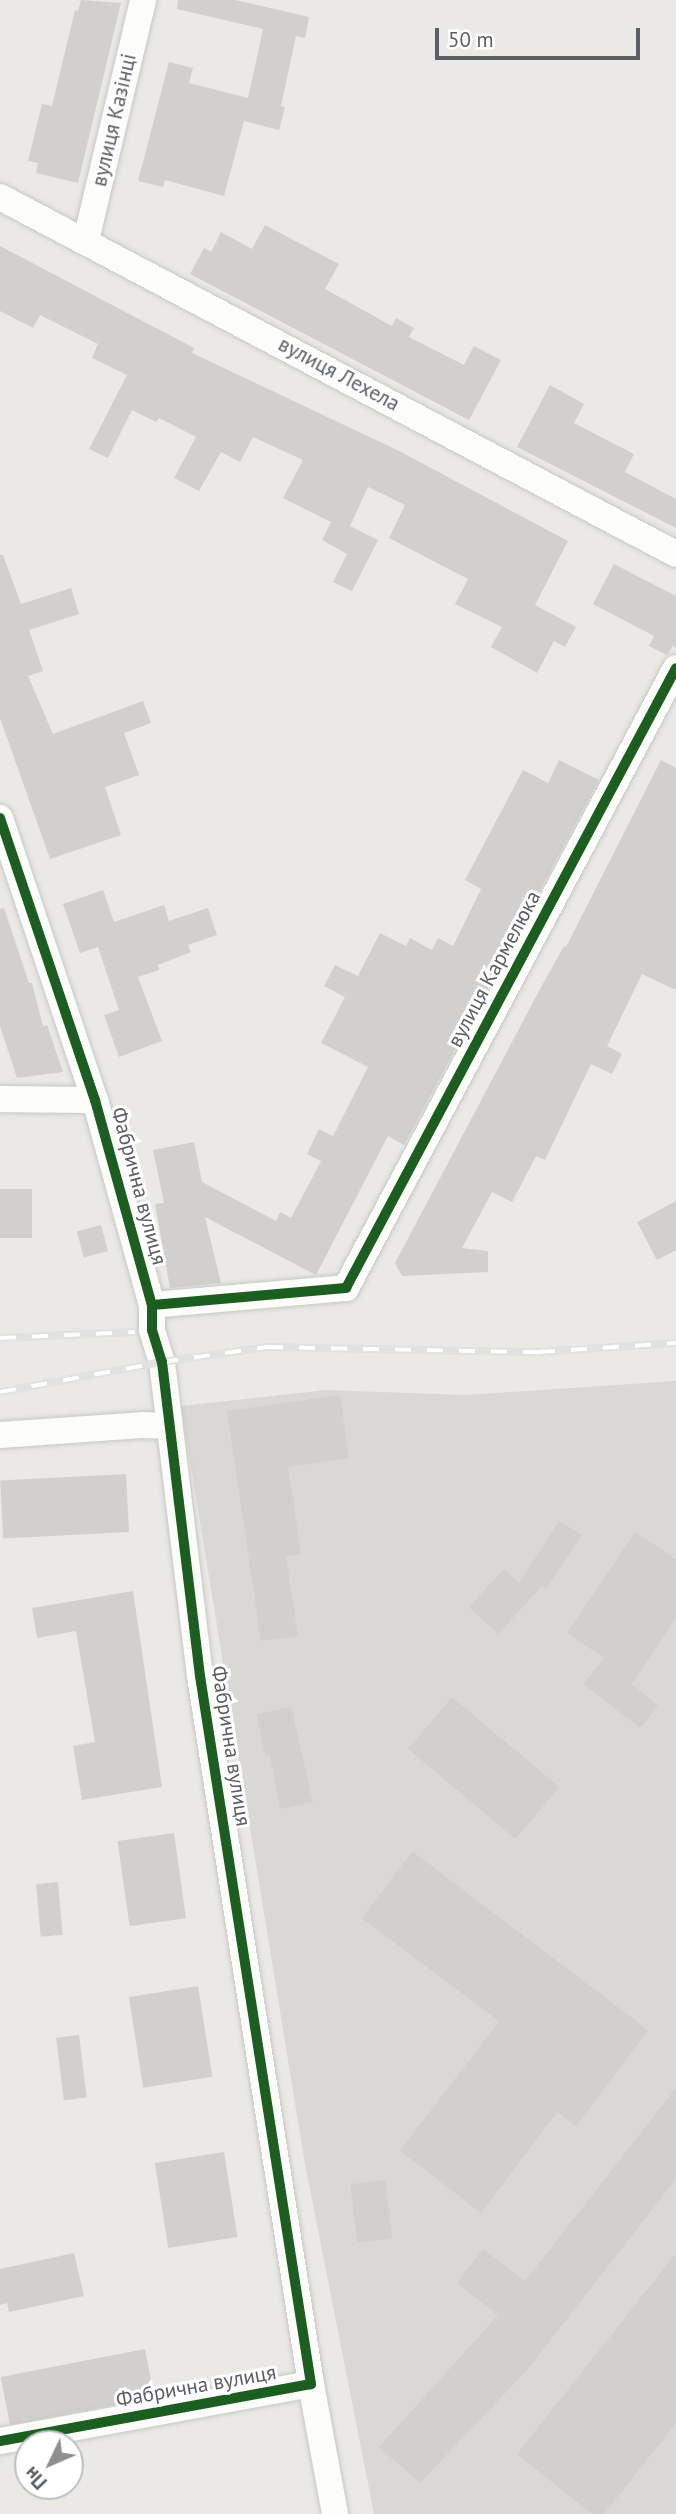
<!DOCTYPE html>
<meta charset="utf-8">
<style>
body{margin:0}
#map{position:relative;width:676px;height:2514px;overflow:hidden;background:#eae9e5;font-family:"PT Sans",sans-serif}
div>[style]{position:absolute}
[style*='--x']{left:calc(var(--x)*1px);top:calc(var(--y)*1px);width:calc(var(--w)*1px);rotate:calc(var(--a)*1deg)}
.industrial>*{inset:0;background:#dad8d5}
.building>*{inset:0;background:#d1d0ce;transform-origin:0 0}
.roads{filter:drop-shadow(0 0 2px #c7c7c7) drop-shadow(0 0 2px #c7c7c7)}
.minor>*{height:26px;margin:-13px;padding:0 13px;transform-origin:13px;border-radius:13px;background:#fcfcfb}
.rail>*{height:8px;margin-top:-4px;transform-origin:0;background:repeating-linear-gradient(90deg,#fff 0 16px,#e2e1e1 0 32px);box-sizing:border-box;border-block:2px solid #e2e1e1}
.cycleway>*{height:10px;margin:-5px;padding:0 5px;transform-origin:5px;border-radius:5px;background:#1b5e20}
span{translate:-50% -50%;white-space:nowrap;text-align:center;line-height:1.15;-webkit-text-stroke:6px #fff;paint-order:stroke}
.street-label{font-size:21px;color:#5b5e62}
.north{position:absolute;left:14px;top:2430px;width:70px;height:70px;box-sizing:border-box;background:#fff;border:2px solid #bdbfc0;border-radius:50%;rotate:226deg;font-size:19px;font-weight:700;line-height:28px;text-align:center;color:#5b5e62}
.north::after{content:'';display:block;margin:auto;width:24px;height:32px;background:#8d8f90;clip-path:polygon(50% 0,100% 100%,50% 72%,0 100%)}
.scale{position:absolute;left:435px;top:28px;width:205px;height:32px;box-sizing:border-box;border:4px solid #5b5e62;border-top:0;padding-left:9px;font-size:21px;line-height:24px;white-space:nowrap;color:#5b5e62;-webkit-text-stroke:5px #fff;paint-order:stroke}
</style>
<div id="map">
<div class="industrial">
<div style="clip-path:polygon(676px 1381px,676px 2514px,374px 2514px,305px 2164px,181px 1406px,326px 1390px,466px 1395px)"></div>
</div>
<div class="building">
<div style="clip-path:polygon(81px 0,121px 3px,78px 183px,36px 173px,38px 163px,28px 161px,42px 104px,52px 106px,75px 10px,78px 11px)"></div>
<div style="clip-path:polygon(178px 0,235px 0,309px 17px,305px 38px,296px 36px,281px 106px,285px 107px,279px 130px,244px 121px,224px 196px,165px 180px,163px 187px,138px 181px,169px 62px,193px 68px,189px 83px,248px 98px,263px 29px,177px 9px)"></div>
<div style="clip-path:polygon(265px 225px,339px 264px,325px 289px,392px 326px,396px 318px,414px 328px,409px 337px,464px 365px,474px 346px,501px 360px,469px 420px,190px 274px,204px 248px,211px 252px,221px 232px,252px 249px)"></div>
<div style="clip-path:polygon(0 246px,194px 348px,192px 353px,399px 451px,568px 541px,535px 605px,576px 627px,565px 647px,554px 641px,537px 673px,491px 647px,502px 627px,455px 604px,468px 579px,389px 538px,405px 505px,368px 487px,350px 526px,378px 540px,352px 591px,333px 582px,347px 554px,322px 540px,331px 522px,283px 498px,303px 460px,253px 437px,240px 462px,221px 452px,199px 491px,174px 478px,196px 437px,159px 418px,156px 422px,132px 410px,108px 458px,89px 449px,127px 375px,92px 358px,98px 344px,40px 315px,33px 328px,0 311px)"></div>
<div style="clip-path:polygon(550px 385px,584px 404px,574px 423px,634px 454px,625px 472px,676px 499px,676px 528px,517px 447px)"></div>
<div style="clip-path:polygon(0 555px,3px 555px,21px 604px,71px 588px,79px 614px,29px 630px,43px 671px,28px 676px,53px 734px,143px 701px,151px 723px,124px 733px,139px 775px,105px 787px,121px 835px,50px 859px,0 718px)"></div>
<div style="clip-path:polygon(614px 564px,676px 596px,676px 648px,673px 646px,667px 655px,649px 646px,654px 636px,593px 604px)"></div>
<div style="clip-path:polygon(559px 760px,599px 780px,404px 1145px,388px 1136px,316px 1275px,205px 1217px,221px 1283px,170px 1288px,155px 1204px,164px 1203px,153px 1150px,194px 1142px,202px 1182px,276px 1221px,280px 1212px,291px 1218px,321px 1161px,307px 1154px,319px 1129px,333px 1136px,368px 1067px,321px 1043px,345px 997px,324px 986px,335px 965px,358px 976px,380px 933px,406px 946px,410px 938px,432px 950px,438px 938px,453px 946px,481px 889px,465px 880px,523px 770px,548px 783px)"></div>
<div style="clip-path:polygon(661px 760px,676px 768px,676px 990px,642px 974px,607px 1046px,622px 1054px,612px 1074px,591px 1064px,545px 1160px,536px 1156px,512px 1202px,492px 1192px,462px 1248px,488px 1251px,488px 1272px,402px 1276px,395px 1263px,540px 989px,564px 946px,566px 947px)"></div>
<div style="clip-path:polygon(103px 890px,114px 922px,164px 905px,169px 921px,208px 908px,217px 935px,188px 945px,191px 952px,158px 965px,159px 970px,138px 977px,162px 1041px,119px 1057px,104px 1015px,119px 1010px,98px 947px,80px 953px,63px 904px)"></div>
<div style="clip-path:polygon(4px 908px,29px 983px,32px 983px,43px 1026px,47px 1025px,63px 1072px,17px 1078px,0 1026px,0 909px)"></div>
<div style="left:0;top:1189px;width:32px;height:49px"></div>
<div style="clip-path:polygon(676px 1201px,676px 1250px,657px 1260px,637px 1222px)"></div>
<div style="left:101px;top:1225px;width:27px;height:25px;rotate:75deg"></div>
<div style="clip-path:polygon(340px 1395px,349px 1458px,288px 1467px,301px 1554px,286px 1556px,298px 1636px,261px 1641px,227px 1411px)"></div>
<div style="left:126px;top:1474px;width:58px;height:126px;rotate:87deg"></div>
<div style="clip-path:polygon(559px 1521px,582px 1535px,546px 1589px,542px 1586px,498px 1634px,469px 1607px,504px 1569px,519px 1583px)"></div>
<div style="clip-path:polygon(635px 1532px,676px 1559px,676px 1618px,632px 1684px,658px 1706px,640px 1728px,583px 1684px,604px 1658px,567px 1633px)"></div>
<div style="clip-path:polygon(133px 1591px,162px 1787px,82px 1800px,73px 1746px,95px 1742px,76px 1631px,37px 1638px,32px 1608px)"></div>
<div style="left:452px;top:1697px;width:140px;height:68px;rotate:40deg"></div>
<div style="clip-path:polygon(291px 1707px,313px 1802px,280px 1809px,270px 1755px,265px 1756px,257px 1714px)"></div>
<div style="left:174px;top:1833px;width:86px;height:57px;rotate:82deg"></div>
<div style="clip-path:polygon(412px 1851px,648px 2030px,576px 2126px,557px 2112px,481px 2213px,400px 2151px,499px 2021px,362px 1918px)"></div>
<div style="left:58px;top:1882px;width:53px;height:22px;rotate:85deg"></div>
<div style="left:198px;top:1986px;width:92px;height:70px;rotate:81deg"></div>
<div style="left:79px;top:2035px;width:63px;height:23px;rotate:83deg"></div>
<div style="clip-path:polygon(676px 2088px,676px 2179px,527px 2370px,420px 2483px,379px 2447px,498px 2315px,457px 2283px,483px 2249px,525px 2281px)"></div>
<div style="left:224px;top:2152px;width:86px;height:70px;rotate:81deg"></div>
<div style="left:385px;top:2180px;width:59px;height:35px;rotate:83deg"></div>
<div style="clip-path:polygon(74px 2253px,84px 2296px,9px 2312px,7px 2303px,0 2305px,0 2269px)"></div>
<div style="clip-path:polygon(676px 2253px,676px 2423px,604px 2514px,592px 2514px,517px 2454px)"></div>
<div style="left:145px;top:2349px;width:49px;height:147px;rotate:79deg"></div>
</div>
<div class="roads">
<div class="minor">
<div style="--x:0;--y:197;--w:764;--a:27.84"></div>
<div style="--x:86;--y:240;--w:247;--a:-76.6"></div>
<div style="--x:0;--y:818;--w:298;--a:71.4"></div>
<div style="--x:95;--y:1100;--w:213;--a:74.5"></div>
<div style="--x:152;--y:1305;--w:25;--a:90"></div>
<div style="--x:152;--y:1330;--w:34;--a:73"></div>
<div style="--x:162;--y:1362;--w:316;--a:83.1"></div>
<div style="--x:200;--y:1676;--w:717;--a:81.09"></div>
<div style="--x:311;--y:2384;--w:316;--a:169.6"></div>
<div style="--x:0;--y:1099;--w:95;--a:0.6"></div>
<div style="--x:152;--y:1305;--w:195;--a:-5"></div>
<div style="--x:346;--y:1288;--w:702;--a:-61.98"></div>
<div style="--x:0;--y:1435;--w:142;--a:-4"></div>
<div style="--x:142;--y:1425;--w:26;--a:2"></div>
<div style="--x:311;--y:2384;--w:132;--a:79.5"></div>
</div>
</div>
<div class="rail">
<div style="--x:0;--y:1338;--w:135;--a:-2.5"></div>
<div style="--x:0;--y:1392;--w:165;--a:-10.5"></div>
<div style="--x:162;--y:1362;--w:106;--a:-8.1"></div>
<div style="--x:267;--y:1347;--w:272;--a:1.1"></div>
<div style="--x:539;--y:1352;--w:137;--a:-3.8"></div>
</div>
<div class="cycleway">
<div style="--x:0;--y:818;--w:298;--a:71.4"></div>
<div style="--x:95;--y:1100;--w:213;--a:74.5"></div>
<div style="--x:152;--y:1305;--w:25;--a:90"></div>
<div style="--x:152;--y:1330;--w:34;--a:73"></div>
<div style="--x:162;--y:1362;--w:316;--a:83.1"></div>
<div style="--x:200;--y:1676;--w:717;--a:81.09"></div>
<div style="--x:311;--y:2384;--w:316;--a:169.6"></div>
<div style="--x:152;--y:1305;--w:195;--a:-5"></div>
<div style="--x:346;--y:1288;--w:702;--a:-61.98"></div>
</div>
<div class="street-label">
<span style="left:114px;top:120px;rotate:-77deg">вулиця Казінці</span>
<span style="left:339px;top:374px;rotate:28deg">вулиця Лехела</span>
<span style="left:494px;top:969px;rotate:-62deg">вулиця Кармелюка</span>
<span style="left:139px;top:1186px;rotate:75deg">Фабрична вулиця</span>
<span style="left:231px;top:1746px;rotate:81deg">Фабрична вулиця</span>
<span style="left:196px;top:2386px;rotate:-10deg">Фабрична вулиця</span>
</div>
<div class="north">Пн</div>
<div class="scale">50 m</div>
</div>
